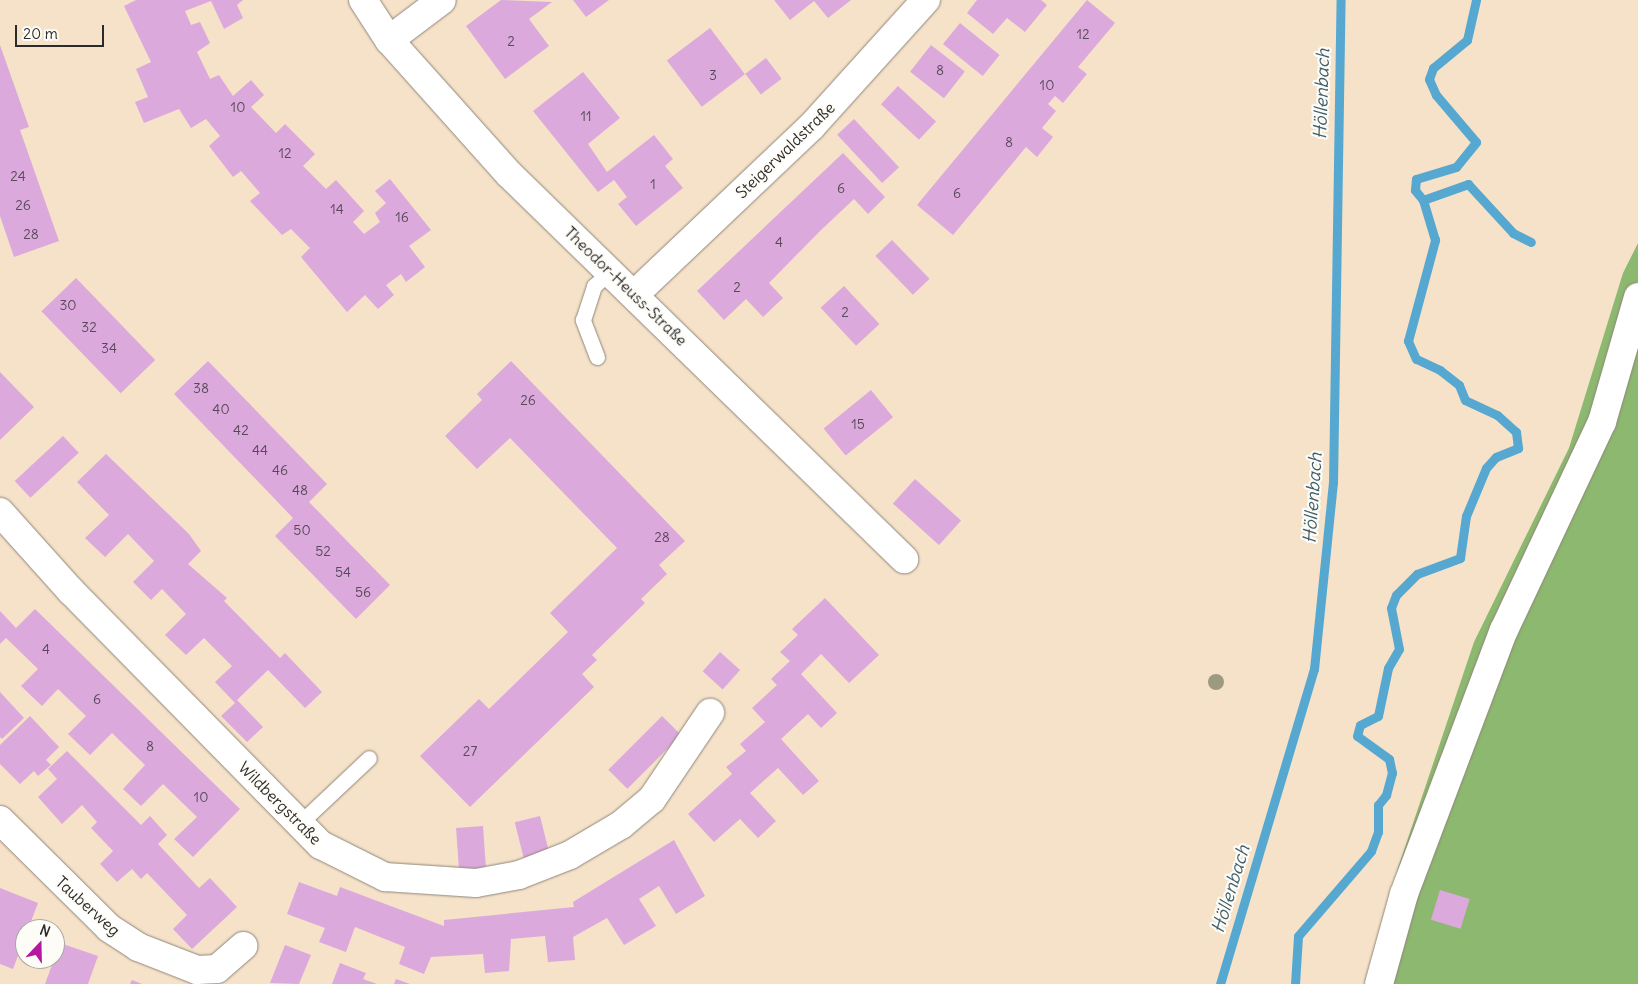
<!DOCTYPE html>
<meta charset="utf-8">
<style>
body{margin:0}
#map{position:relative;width:1638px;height:984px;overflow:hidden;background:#f5e2c9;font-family:Delius,sans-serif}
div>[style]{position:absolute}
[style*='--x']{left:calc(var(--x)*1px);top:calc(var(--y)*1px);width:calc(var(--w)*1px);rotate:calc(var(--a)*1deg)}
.forest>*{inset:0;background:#8cb86f}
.stream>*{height:9px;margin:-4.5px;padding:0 4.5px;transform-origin:4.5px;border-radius:4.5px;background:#56a8d1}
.building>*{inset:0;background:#dca9dd;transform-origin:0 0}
.roads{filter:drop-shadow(0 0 1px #90867a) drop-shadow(0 0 1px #90867a)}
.service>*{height:15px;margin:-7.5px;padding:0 7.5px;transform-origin:7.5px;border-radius:7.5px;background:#fff}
.minor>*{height:28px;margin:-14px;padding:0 14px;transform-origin:14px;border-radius:14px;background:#fff}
.trees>*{width:16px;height:16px;margin:-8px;border-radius:50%;background:#9c9a80}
span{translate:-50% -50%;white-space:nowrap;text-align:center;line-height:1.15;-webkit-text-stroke:4.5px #fdfcf7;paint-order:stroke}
.number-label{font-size:14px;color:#574a58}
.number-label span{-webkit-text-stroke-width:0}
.street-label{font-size:16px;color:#2b2b2b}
.water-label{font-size:18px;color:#3c5d6d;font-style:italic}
.north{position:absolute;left:15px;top:919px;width:50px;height:50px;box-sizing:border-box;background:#fdfcf7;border:1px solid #a9a8a5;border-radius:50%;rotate:21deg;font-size:14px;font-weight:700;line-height:20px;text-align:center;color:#2b2b2b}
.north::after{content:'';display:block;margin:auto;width:18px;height:22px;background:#b5179e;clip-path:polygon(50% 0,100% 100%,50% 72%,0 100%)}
.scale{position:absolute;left:15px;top:25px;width:89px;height:22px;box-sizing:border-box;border:2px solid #2b2b2b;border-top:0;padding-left:6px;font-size:15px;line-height:18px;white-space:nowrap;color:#2b2b2b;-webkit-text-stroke:4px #fdfcf7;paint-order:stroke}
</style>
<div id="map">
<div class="forest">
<div style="clip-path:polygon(1638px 243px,1638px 984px,1381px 984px,1398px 868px,1474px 642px,1569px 448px,1623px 273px)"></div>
</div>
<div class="stream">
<div style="--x:1423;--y:200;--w:48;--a:-19.6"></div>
<div style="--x:1468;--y:184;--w:67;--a:47.4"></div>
<div style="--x:1513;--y:233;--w:20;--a:27"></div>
<div style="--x:1220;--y:984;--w:329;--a:-73.4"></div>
<div style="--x:1314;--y:669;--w:187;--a:-84.2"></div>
<div style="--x:1333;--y:483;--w:483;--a:-89.1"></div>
<div style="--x:1295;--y:984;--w:48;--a:-86.4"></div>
<div style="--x:1298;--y:936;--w:112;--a:-49.3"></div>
<div style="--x:1371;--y:851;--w:20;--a:-70"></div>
<div style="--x:1378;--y:832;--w:27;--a:-90"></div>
<div style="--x:1378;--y:805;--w:13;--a:-51"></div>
<div style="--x:1386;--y:795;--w:23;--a:-75"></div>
<div style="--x:1392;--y:773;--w:14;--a:-102"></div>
<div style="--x:1389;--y:759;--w:39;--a:-144"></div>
<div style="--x:1357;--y:736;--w:11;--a:-75"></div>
<div style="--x:1360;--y:725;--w:20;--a:-27"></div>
<div style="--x:1378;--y:716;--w:49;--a:-78.2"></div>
<div style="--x:1388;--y:668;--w:22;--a:-60"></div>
<div style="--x:1399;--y:649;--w:42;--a:-101"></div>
<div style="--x:1391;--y:608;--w:14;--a:-69"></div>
<div style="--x:1396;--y:595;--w:30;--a:-45"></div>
<div style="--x:1417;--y:574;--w:46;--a:-20.4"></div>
<div style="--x:1460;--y:558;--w:42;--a:-81.9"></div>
<div style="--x:1466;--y:516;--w:52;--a:-67.4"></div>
<div style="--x:1486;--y:468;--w:15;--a:-48"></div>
<div style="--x:1496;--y:457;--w:24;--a:-22"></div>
<div style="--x:1518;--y:448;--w:16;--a:-97"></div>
<div style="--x:1516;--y:432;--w:25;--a:-138"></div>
<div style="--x:1497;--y:415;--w:35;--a:-155"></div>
<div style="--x:1465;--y:400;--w:16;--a:-112"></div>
<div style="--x:1459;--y:385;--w:24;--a:-142"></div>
<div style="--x:1440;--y:370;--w:26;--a:-155"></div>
<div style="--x:1416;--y:359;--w:20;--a:-114"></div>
<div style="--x:1408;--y:341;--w:105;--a:-75"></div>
<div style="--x:1435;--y:240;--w:42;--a:-106.7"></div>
<div style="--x:1423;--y:200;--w:13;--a:-129"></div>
<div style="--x:1415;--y:190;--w:11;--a:-85"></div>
<div style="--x:1416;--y:179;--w:42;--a:-16.7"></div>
<div style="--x:1456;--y:167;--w:32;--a:-51"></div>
<div style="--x:1476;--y:142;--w:62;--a:-130.4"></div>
<div style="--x:1436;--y:95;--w:17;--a:-114"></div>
<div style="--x:1429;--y:79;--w:12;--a:-70"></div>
<div style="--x:1433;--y:68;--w:44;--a:-39.5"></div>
<div style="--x:1467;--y:40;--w:41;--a:-77.3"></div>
</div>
<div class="building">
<div style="clip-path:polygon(136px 0,243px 0,237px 5px,243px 18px,224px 29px,211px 1px,185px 11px,191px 25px,200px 22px,210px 43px,197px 52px,210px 79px,219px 75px,233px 96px,251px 80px,264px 95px,251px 107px,276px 133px,285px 124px,315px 154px,303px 166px,326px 189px,336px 180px,364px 211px,353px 222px,364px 234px,380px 222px,375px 213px,386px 203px,375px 191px,390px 179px,431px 230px,409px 246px,425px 267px,406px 282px,401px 274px,386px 285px,394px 295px,378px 309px,365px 295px,347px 312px,301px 257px,310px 248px,291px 229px,282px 235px,250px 201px,260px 193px,241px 171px,233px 177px,209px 146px,220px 136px,206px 119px,191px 128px,179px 109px,144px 123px,135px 102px,148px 97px,136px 69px,151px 62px,124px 6px)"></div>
<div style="clip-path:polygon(501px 0,552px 2px,529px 19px,549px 46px,505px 79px,466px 26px)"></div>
<div style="clip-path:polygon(573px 0,609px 0,586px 17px)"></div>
<div style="clip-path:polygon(774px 0,851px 0,828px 18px,814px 1px,790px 20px)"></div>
<div style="clip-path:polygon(977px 0,1041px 0,1047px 5px,1025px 32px,1007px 18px,993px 34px,967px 13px)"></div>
<div style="clip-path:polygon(1087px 0,1115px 23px,1078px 67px,1087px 74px,1063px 103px,1055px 96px,1048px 104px,1056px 111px,1042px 128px,1053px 137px,1037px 157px,1026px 147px,953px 235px,917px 205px)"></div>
<div style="left:960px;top:23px;width:51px;height:27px;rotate:39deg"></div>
<div style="left:710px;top:28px;width:58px;height:54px;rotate:53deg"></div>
<div style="clip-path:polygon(0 45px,29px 127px,20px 130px,59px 241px,14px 257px,0 216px)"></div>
<div style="left:931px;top:45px;width:43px;height:34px;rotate:38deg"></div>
<div style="left:766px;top:58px;width:26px;height:26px;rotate:53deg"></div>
<div style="clip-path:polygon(583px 72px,620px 118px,588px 144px,607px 172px,654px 135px,673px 159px,665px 166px,683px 188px,636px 226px,618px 204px,627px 197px,614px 180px,598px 192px,533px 111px)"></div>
<div style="left:898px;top:86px;width:52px;height:25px;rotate:43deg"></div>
<div style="left:854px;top:119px;width:66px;height:23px;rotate:47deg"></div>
<div style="clip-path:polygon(843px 153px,885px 197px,868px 214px,854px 199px,819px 232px,769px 283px,783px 298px,763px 317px,746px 299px,724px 320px,697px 291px)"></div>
<div style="left:892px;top:240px;width:54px;height:23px;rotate:46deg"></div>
<div style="left:76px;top:278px;width:114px;height:48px;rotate:46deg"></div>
<div style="left:844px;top:286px;width:52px;height:32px;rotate:47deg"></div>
<div style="clip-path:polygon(208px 361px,327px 484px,309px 502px,390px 585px,356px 619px,275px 536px,293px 518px,174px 394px)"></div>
<div style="clip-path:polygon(511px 361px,685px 541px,659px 565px,667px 574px,641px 599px,645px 603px,592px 655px,597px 660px,582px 674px,594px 687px,470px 807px,420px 756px,479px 699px,489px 709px,568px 632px,550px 613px,617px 548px,510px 438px,477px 469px,445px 436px,482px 400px,477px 394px)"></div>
<div style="clip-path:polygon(0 372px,34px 407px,0 440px)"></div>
<div style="left:871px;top:390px;width:35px;height:61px;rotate:51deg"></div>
<div style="left:63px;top:436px;width:23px;height:66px;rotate:47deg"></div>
<div style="clip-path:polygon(106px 454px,189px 534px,201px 551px,188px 564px,227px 598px,224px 601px,280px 658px,285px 653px,322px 692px,305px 708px,268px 670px,237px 700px,263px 727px,247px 742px,221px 716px,235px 703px,215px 682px,232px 666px,204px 638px,186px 655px,165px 635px,186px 614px,162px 589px,151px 600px,133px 582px,154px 561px,128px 534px,105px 557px,85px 538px,109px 515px,77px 482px)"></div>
<div style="left:915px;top:479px;width:62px;height:33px;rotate:42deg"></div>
<div style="clip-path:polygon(825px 598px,879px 655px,849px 683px,821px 654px,801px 674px,837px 713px,821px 728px,808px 714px,781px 739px,819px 781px,803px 795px,778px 768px,750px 793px,776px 821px,758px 838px,740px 819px,714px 842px,688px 814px,732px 774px,726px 767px,746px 751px,740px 744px,765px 722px,752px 708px,777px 685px,771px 679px,790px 661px,780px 652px,798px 635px,792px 629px)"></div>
<div style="clip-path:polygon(35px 609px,240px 809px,193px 857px,174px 839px,197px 817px,163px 784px,141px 806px,123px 789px,145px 765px,112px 733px,90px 755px,68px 734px,86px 716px,58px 689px,42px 706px,21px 686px,38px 669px,6px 638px,0 644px,0 611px,16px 628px)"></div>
<div style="left:720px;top:652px;width:27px;height:26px;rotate:42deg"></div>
<div style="clip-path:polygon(0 692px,24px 718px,2px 739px,0 737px)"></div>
<div style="clip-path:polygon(30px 716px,59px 747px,46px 760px,51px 765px,38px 776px,34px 771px,20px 784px,0 764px,0 745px)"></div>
<div style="left:662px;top:716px;width:27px;height:76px;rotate:45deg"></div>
<div style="clip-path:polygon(67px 751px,141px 825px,150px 816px,167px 835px,158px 844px,199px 888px,210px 878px,237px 907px,192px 949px,173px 929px,187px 915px,147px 873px,141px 879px,132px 869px,117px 882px,100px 864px,113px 851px,91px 828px,97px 822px,82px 805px,62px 824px,38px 797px,57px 779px,48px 769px)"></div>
<div style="left:540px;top:816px;width:44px;height:26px;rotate:76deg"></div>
<div style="left:483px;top:826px;width:47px;height:27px;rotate:86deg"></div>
<div style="clip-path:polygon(674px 840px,705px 896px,676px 914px,659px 886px,639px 899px,656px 926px,624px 945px,607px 918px,573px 937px,575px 960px,548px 962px,545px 936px,511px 939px,509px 971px,485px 973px,483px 954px,431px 957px,424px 974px,399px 964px,405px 947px,355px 927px,346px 952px,319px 942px,325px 928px,287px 914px,299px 882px,337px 896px,340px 887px,444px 926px,444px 920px,574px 907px,573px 902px)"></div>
<div style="clip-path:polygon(0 888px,38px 903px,13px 969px,0 964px)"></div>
<div style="left:1440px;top:890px;width:31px;height:31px;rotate:17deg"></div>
<div style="clip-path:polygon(60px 943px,98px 956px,88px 984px,45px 984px)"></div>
<div style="clip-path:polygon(285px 945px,311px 955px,299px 984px,270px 983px)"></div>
<div style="clip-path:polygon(340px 963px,366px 973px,363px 979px,377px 984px,332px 984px)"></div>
<div style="clip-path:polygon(396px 979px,410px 984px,394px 984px)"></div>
<div style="clip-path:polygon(132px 980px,142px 984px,130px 984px)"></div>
</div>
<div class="roads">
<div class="service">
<div style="--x:597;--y:357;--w:40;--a:-111"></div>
<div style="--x:583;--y:320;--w:36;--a:-72"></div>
<div style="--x:594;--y:286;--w:24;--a:-42"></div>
<div style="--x:299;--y:824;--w:96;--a:-43.3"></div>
</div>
<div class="minor">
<div style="--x:363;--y:0;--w:48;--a:57"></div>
<div style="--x:389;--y:40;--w:180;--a:48.2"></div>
<div style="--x:509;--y:174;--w:552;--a:44.27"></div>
<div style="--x:389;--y:40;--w:66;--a:-37"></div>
<div style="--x:636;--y:293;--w:243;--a:-43.5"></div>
<div style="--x:812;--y:126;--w:170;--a:-47.9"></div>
<div style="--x:0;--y:512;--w:106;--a:48.1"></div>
<div style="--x:71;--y:591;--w:356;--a:45.5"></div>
<div style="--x:321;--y:845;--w:72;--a:26.6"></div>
<div style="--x:385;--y:877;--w:91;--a:3.8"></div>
<div style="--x:476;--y:883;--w:44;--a:-10.5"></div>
<div style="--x:519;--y:875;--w:55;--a:-21.4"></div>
<div style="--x:570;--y:855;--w:59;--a:-30.5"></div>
<div style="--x:621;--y:825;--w:40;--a:-40"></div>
<div style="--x:652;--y:799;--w:104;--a:-56"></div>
<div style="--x:0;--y:820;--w:153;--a:44.7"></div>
<div style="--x:109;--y:928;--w:35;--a:33"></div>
<div style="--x:138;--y:947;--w:63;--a:21.3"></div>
<div style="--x:197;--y:970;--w:20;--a:-3"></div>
<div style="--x:217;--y:969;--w:35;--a:-41"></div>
<div style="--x:1379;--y:984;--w:93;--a:-74.5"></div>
<div style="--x:1404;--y:894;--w:282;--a:-69.3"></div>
<div style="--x:1504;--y:630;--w:230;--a:-64.8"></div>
<div style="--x:1602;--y:422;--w:130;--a:-73.9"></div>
</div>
</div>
<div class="trees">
<div style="left:1216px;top:682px"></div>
</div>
<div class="number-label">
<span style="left:1083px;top:34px">12</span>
<span style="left:511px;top:41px">2</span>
<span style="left:940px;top:70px">8</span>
<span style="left:713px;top:75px">3</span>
<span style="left:1047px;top:85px">10</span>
<span style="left:238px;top:107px">10</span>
<span style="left:586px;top:116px">11</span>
<span style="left:1009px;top:142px">8</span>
<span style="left:285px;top:153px">12</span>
<span style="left:18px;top:176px">24</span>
<span style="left:653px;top:184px">1</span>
<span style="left:841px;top:188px">6</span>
<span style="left:957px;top:193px">6</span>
<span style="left:23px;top:205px">26</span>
<span style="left:337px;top:209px">14</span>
<span style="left:402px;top:217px">16</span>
<span style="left:31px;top:234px">28</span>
<span style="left:779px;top:242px">4</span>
<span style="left:737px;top:287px">2</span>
<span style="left:68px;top:305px">30</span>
<span style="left:845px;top:312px">2</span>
<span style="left:89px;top:327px">32</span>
<span style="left:109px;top:348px">34</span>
<span style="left:201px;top:388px">38</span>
<span style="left:528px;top:400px">26</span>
<span style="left:221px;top:409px">40</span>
<span style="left:858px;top:424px">15</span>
<span style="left:241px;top:430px">42</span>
<span style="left:260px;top:450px">44</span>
<span style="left:280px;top:470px">46</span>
<span style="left:300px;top:490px">48</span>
<span style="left:302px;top:530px">50</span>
<span style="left:662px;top:537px">28</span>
<span style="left:323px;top:551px">52</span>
<span style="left:343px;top:572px">54</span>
<span style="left:363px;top:592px">56</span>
<span style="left:46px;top:649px">4</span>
<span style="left:97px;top:699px">6</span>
<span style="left:150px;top:746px">8</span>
<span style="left:470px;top:751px">27</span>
<span style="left:201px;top:797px">10</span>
</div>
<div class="street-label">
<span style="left:785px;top:150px;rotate:-44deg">Steigerwaldstraße</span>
<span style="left:626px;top:286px;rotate:44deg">Theodor-Heuss-Straße</span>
<span style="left:280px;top:803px;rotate:45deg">Wildbergstraße</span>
<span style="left:88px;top:906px;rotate:42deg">Tauberweg</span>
</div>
<div class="water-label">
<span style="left:1322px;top:94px;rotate:-88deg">Höllenbach</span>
<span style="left:1313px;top:498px;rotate:-86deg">Höllenbach</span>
<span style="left:1231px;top:889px;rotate:-73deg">Höllenbach</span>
</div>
<div class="north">N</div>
<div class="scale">20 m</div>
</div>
